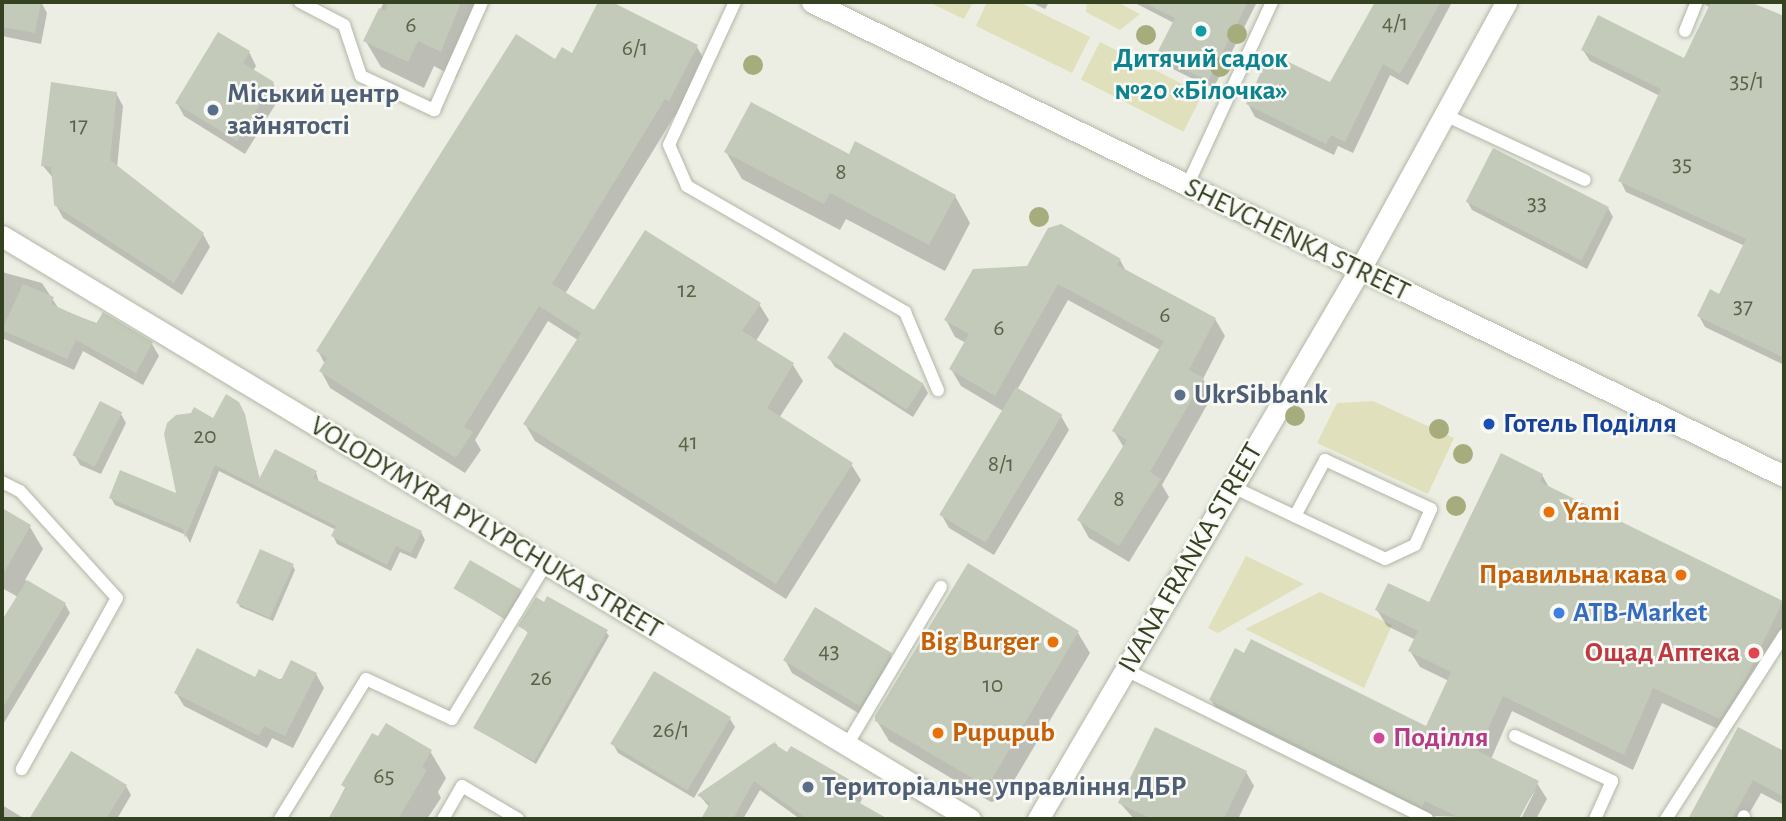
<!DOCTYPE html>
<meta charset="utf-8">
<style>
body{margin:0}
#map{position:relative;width:1786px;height:821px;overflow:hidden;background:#eceee4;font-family:"Alegreya Sans",sans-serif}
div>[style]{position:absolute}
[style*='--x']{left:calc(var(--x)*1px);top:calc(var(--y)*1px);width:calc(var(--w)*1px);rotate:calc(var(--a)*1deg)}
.green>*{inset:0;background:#e1e0bc;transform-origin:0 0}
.shadow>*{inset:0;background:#0003}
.building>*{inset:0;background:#c4cab9;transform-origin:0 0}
.roads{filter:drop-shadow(0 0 2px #b1b7a6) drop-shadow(0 0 2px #b1b7a6)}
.service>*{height:12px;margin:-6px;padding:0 6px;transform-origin:6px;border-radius:6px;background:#fff}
.minor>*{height:21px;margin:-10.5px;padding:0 10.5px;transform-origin:10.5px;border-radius:10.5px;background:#fff}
.tertiary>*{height:21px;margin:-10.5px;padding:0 10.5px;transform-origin:10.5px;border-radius:10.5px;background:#fff}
.secondary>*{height:21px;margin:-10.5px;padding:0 10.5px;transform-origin:10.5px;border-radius:10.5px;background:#fff}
.trees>*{width:20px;height:20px;margin:-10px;border-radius:50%;background:#a7ac7d}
.dots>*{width:19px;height:19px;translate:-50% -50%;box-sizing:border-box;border:4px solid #f9faf5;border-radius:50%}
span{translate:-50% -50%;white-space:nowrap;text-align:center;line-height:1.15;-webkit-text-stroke:5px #f9faf5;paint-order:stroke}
.number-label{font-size:24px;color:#586448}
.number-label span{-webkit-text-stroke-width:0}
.culture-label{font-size:28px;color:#0d838f;font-weight:700}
.service-label{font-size:28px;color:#4e5e75;font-weight:700}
.left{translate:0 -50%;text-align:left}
.street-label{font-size:28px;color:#344222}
.transit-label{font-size:28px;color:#164399;font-weight:700}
.food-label{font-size:28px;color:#c56008;font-weight:700}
.right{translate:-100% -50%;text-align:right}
.shop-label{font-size:28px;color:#366cbe;font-weight:700}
.health-label{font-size:28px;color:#be3a42;font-weight:700}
.hotel-label{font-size:28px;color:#b23c85;font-weight:700}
.frame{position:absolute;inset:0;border:4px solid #344222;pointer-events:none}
</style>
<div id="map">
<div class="green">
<div style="clip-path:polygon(928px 2px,973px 2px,964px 19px)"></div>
<div style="clip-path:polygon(987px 2px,1019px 2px,1090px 37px,1072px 73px,976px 26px)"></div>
<div style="clip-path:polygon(1087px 2px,1117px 2px,1140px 14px,1120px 30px,1086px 12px)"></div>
<div style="left:1100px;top:42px;width:115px;height:42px;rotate:27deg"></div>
<div style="clip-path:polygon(1373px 401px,1454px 438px,1428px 494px,1317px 443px,1337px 403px)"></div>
<div style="clip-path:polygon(1246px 556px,1304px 584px,1218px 633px,1208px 628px)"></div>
<div style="clip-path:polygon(1320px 592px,1392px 625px,1364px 688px,1245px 629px)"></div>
</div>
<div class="shadow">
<div style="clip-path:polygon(2px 2px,41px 2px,47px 13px,41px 44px,2px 36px)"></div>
<div style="clip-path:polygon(384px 2px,487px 2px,456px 78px,434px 66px,424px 88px,381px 67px,365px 40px)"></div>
<div style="clip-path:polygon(600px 2px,697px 47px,706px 63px,679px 117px,675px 115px,565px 294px,595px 313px,759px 304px,769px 320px,756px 341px,793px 365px,803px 381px,779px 418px,851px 464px,861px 480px,786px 599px,535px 441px,525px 424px,578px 340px,548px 321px,475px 440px,481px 450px,465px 473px,330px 388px,321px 371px,325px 364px,318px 351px,556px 61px,573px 56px)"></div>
<div style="clip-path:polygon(1030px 2px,1049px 2px,1045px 9px)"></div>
<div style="clip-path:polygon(1133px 2px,1257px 2px,1213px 89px,1163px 64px,1158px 55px,1174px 23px)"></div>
<div style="clip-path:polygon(1377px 2px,1452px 2px,1408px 85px,1390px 75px,1353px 153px,1338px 146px,1334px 155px,1255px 117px,1248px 104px,1330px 84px)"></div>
<div style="clip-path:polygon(1682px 2px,1746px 2px,1784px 18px,1784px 365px,1705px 327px,1699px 316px,1720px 296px,1745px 246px,1626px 192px,1620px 180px,1660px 96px,1590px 61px,1583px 50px,1685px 60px,1709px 7px,1704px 4px,1696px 9px)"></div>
<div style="clip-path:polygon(249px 52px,256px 66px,253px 71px,273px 83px,280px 97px,245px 154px,184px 116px,177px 103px)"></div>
<div style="clip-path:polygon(116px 93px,123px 106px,117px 168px,203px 234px,210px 247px,182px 295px,63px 218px,56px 205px,54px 179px,43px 166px)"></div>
<div style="clip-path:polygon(726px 152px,849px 156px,955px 196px,970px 223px,945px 271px,846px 219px,840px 230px,742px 179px)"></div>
<div style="clip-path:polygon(1467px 201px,1608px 208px,1613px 217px,1587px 269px,1472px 210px)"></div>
<div style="clip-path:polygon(1120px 260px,1127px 273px,1215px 319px,1225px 336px,1203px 379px,1212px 396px,1162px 485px,1169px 497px,1129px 562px,1089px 538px,1079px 520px,1124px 448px,1114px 431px,1160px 350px,1068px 300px,1017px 390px,1061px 416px,1069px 430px,994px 555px,949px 528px,941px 514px,1003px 411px,961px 386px,951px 369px,966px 343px,955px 337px,946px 320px)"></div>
<div style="clip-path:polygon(2px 272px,42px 283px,59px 309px,152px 344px,159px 356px,143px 385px,83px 351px,74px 370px,2px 338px)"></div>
<div style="clip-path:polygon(829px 358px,923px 384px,928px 393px,913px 417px,835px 367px)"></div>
<div style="clip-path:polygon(243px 412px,260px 480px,316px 472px,319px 483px,421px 532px,425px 540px,416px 559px,400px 552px,391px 571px,337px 544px,333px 536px,336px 530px,219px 471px,190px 543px,186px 535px,115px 505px,111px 498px,178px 496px,214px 420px)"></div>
<div style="clip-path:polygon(121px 414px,126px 423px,101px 474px,80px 465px,75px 456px)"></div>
<div style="clip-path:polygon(1542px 475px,1550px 489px,1782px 603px,1784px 632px,1729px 734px,1662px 703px,1633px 770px,1512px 711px,1491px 759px,1537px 783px,1547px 799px,1536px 819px,1521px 819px,1536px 789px,1517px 819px,1434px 816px,1433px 819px,1220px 716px,1211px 700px,1427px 728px,1449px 681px,1420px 667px,1410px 651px,1416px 640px,1387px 626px,1377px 610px,1430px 605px)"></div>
<div style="clip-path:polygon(2px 510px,30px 527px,43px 549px,25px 580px,65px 604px,70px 613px,2px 726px,2px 623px,18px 597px,2px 588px)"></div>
<div style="clip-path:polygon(968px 565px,1078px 633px,1090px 653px,1003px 799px,991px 802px,889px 741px,877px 721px)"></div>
<div style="clip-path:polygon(293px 566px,295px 570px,273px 621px,240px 607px,238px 603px)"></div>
<div style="clip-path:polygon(455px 588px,520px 590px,522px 594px,506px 620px)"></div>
<div style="clip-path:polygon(521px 626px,606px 632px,609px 636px,536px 764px,475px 728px,529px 634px)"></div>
<div style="clip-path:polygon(890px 654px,898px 668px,868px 719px,792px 673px,785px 660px)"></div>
<div style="clip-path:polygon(316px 674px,324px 688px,293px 748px,272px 738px,267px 748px,184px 706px,176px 693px)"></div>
<div style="clip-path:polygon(730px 719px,735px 727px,694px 798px,618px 753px,613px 744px)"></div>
<div style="clip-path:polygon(1739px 729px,1784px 753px,1784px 805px,1761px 793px,1746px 819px,1690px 819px)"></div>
<div style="clip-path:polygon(372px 735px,430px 751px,446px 778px,438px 792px,441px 798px,427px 819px,329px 819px)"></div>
<div style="clip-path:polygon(776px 743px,779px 749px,858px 787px,863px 797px,859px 805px,885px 819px,800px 819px,760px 790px,743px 819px,703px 819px,710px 808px,700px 796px)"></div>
<div style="clip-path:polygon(71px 753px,126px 786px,131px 795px,117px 819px,31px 819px)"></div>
<div style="clip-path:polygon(1246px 772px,1254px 786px,1238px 819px,1134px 819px,1120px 803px)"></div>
<div style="clip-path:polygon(2px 805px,25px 819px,2px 819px)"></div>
</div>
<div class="building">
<div style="clip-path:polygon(2px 2px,41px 2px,35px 33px,2px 27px)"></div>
<div style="clip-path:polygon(389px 2px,461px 2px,441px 52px,418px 41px,408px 62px,363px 41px,379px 8px,385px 11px)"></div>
<div style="clip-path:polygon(598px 2px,612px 2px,698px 45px,669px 101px,665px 99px,552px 284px,594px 310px,645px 230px,761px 303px,742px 331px,794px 363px,767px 408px,853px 463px,776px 584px,523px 424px,581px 333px,539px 306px,464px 427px,473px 432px,456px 458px,319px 371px,327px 358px,316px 351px,516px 34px,555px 59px,562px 47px,572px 53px)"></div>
<div style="clip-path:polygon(1143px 2px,1248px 2px,1208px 81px,1156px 55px,1175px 18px)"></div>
<div style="clip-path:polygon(1375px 2px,1441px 2px,1400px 74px,1383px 64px,1345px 142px,1331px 135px,1326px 144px,1246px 104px,1270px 53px,1330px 82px)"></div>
<div style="clip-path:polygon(1711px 2px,1750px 2px,1784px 16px,1784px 358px,1697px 316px,1710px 289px,1719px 294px,1746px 239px,1618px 181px,1661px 89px,1581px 50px,1598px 15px,1684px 58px)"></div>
<div style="clip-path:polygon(218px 32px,250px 51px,243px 63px,274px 82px,237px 141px,175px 103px)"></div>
<div style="clip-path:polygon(51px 82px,117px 92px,110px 160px,204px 233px,174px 283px,54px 205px,51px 167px,41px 166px)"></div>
<div style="clip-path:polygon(751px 102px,849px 154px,855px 141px,956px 195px,929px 245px,830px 193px,824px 204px,724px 152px)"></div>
<div style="left:1493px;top:148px;width:130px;height:60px;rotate:27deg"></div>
<div style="clip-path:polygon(1061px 224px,1121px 259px,1117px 265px,1216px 318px,1189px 370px,1204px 378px,1150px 472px,1161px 479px,1119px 546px,1077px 520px,1127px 440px,1112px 431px,1164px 341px,1058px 284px,995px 396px,949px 369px,969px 334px,944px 320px,973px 269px,1027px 266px,1048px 228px)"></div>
<div style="clip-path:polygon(23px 284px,54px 297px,51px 304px,96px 324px,103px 312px,153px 342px,136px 373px,76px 340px,67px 359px,2px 330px)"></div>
<div style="left:844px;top:332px;width:95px;height:31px;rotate:33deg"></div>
<div style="left:1016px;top:387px;width:54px;height:149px;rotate:31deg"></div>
<div style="clip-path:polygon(226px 394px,239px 402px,245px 414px,259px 479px,275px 449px,317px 471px,313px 478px,422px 531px,411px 553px,396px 546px,387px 565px,331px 536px,336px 526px,215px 465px,185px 538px,183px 529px,109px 498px,120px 470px,176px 493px,164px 434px,167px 423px,176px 415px,191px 413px,194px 407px,213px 418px)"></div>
<div style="left:100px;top:401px;width:25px;height:61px;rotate:27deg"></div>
<div style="clip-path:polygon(1501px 453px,1543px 474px,1540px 482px,1783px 601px,1745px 680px,1720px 719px,1653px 688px,1624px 755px,1503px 696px,1478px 751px,1539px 781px,1519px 819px,1462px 819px,1425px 801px,1422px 807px,1209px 700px,1235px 648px,1244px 653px,1251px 639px,1426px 726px,1451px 672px,1408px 651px,1418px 631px,1375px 610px,1388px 583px,1429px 602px)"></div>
<div style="clip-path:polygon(2px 508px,31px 525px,2px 576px)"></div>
<div style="left:260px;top:549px;width:37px;height:59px;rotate:24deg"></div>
<div style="left:470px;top:560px;width:59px;height:33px;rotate:30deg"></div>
<div style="clip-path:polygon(968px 563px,1079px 631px,992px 779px,979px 782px,875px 721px,875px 716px)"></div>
<div style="clip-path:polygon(27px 580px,66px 603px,2px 709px,2px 620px)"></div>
<div style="clip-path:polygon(547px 596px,608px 630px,534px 761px,473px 728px,528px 632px,518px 626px,536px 597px,544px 602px)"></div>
<div style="left:815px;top:607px;width:90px;height:62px;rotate:31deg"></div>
<div style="clip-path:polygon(197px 648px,255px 677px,259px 669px,281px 680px,291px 660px,317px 673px,285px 736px,264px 726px,259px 736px,174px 693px)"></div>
<div style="left:654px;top:671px;width:90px;height:85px;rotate:31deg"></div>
<div style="clip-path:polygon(386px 723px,432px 750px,422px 767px,427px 770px,398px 819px,328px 819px,346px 788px,341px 785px,372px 733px,378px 736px)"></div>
<div style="clip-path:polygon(1155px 727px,1247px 771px,1224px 819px,1152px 819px,1118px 803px)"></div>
<div style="clip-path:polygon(1738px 727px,1784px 751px,1784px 797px,1753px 780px,1732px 819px,1688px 819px)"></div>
<div style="clip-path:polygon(776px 741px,774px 744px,787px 752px,791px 746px,859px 785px,851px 798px,888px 819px,807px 819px,754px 781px,733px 819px,701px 819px,710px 803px,697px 795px)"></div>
<div style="clip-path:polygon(71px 751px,127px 785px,106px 819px,29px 819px)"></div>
</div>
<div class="roads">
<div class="service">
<div style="--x:300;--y:2;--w:50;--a:27.6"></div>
<div style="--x:344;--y:25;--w:54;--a:71.6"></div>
<div style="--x:361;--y:76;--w:81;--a:25"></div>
<div style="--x:434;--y:110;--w:118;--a:-66"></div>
<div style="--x:735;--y:2;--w:157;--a:114.8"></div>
<div style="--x:669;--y:145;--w:45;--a:66.3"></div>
<div style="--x:687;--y:186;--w:252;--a:30"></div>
<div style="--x:905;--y:312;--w:85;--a:67.1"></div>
<div style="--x:1685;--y:31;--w:31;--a:-68"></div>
<div style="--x:1445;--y:115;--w:154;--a:24.9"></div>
<div style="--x:1187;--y:186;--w:203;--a:-65.2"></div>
<div style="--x:2;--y:482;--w:20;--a:27"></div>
<div style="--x:20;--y:491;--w:144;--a:47.8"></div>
<div style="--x:117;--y:598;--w:196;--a:119.1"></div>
<div style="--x:1233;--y:487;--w:168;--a:25.3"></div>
<div style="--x:1385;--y:559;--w:33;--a:-25"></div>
<div style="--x:1415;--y:545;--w:39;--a:-66"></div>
<div style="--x:1431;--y:509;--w:117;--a:-155.2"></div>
<div style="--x:1325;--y:460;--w:64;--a:118.2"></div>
<div style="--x:1126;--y:670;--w:336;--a:26.3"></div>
<div style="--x:1515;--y:736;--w:107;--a:24.9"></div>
<div style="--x:1612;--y:781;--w:42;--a:114.1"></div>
<div style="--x:847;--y:745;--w:184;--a:-59.3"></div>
<div style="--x:280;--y:819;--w:164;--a:-58.4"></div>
<div style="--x:366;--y:679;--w:95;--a:24.9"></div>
<div style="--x:452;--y:719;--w:181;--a:-58.8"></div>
<div style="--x:443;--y:819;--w:38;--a:-60"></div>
<div style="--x:462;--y:786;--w:65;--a:30.5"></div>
<div style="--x:1666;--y:819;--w:219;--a:-57.3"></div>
<div style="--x:1743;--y:819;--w:3;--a:-72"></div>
</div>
<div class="minor">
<div style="--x:2;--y:236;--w:1130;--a:31.06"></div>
<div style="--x:1359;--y:271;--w:307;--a:-61.3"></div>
</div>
<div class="tertiary">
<div style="--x:1038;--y:819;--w:635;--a:-59.64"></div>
</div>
<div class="secondary">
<div style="--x:812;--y:2;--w:1081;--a:26"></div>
</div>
</div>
<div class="trees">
<div style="left:1237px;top:34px"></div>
<div style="left:1146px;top:35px"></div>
<div style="left:753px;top:65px"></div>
<div style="left:1220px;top:67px"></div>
<div style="left:1039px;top:217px"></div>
<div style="left:1295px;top:416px"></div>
<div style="left:1439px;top:429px"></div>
<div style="left:1463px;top:454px"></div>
<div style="left:1456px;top:506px"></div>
</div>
<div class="dots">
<div style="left:1201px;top:31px;background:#0f9aa8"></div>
<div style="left:213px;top:110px;background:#5c6f8a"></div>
<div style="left:1180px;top:395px;background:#5c6f8a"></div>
<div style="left:1489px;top:424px;background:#1a4fb4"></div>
<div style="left:1549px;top:512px;background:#e8710a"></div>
<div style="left:1681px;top:575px;background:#e8710a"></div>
<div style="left:1559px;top:613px;background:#3f7fe0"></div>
<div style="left:1053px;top:642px;background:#e8710a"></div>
<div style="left:1754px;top:653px;background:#e0444e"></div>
<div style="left:938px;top:733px;background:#e8710a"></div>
<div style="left:1379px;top:738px;background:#d1479c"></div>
<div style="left:808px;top:787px;background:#5c6f8a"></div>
</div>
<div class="number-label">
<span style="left:1395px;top:24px">4/1</span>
<span style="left:411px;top:26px">6</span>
<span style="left:635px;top:49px">6/1</span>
<span style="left:1747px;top:82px">35/1</span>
<span style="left:79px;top:126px">17</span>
<span style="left:1682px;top:165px">35</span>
<span style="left:841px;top:173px">8</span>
<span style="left:1537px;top:204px">33</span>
<span style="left:687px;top:291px">12</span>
<span style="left:1743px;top:307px">37</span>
<span style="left:1165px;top:316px">6</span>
<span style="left:999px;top:329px">6</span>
<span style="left:205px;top:437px">20</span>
<span style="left:688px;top:443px">41</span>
<span style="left:1001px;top:465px">8/1</span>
<span style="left:1119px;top:500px">8</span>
<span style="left:829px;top:652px">43</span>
<span style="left:541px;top:679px">26</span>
<span style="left:993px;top:686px">10</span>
<span style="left:671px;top:731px">26/1</span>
<span style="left:384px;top:777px">65</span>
</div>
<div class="culture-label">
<span style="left:1201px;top:75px">Дитячий садок<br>№20 «Білочка»</span>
</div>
<div class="service-label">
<span class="left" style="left:227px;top:110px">Міський центр<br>зайнятості</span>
<span class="left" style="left:1194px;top:395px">UkrSibbank</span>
<span class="left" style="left:822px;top:787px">Територіальне управління ДБР</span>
</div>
<div class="street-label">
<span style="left:1297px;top:240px;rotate:26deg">SHEVCHENKA STREET</span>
<span style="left:486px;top:528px;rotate:31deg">VOLODYMYRA PYLYPCHUKA STREET</span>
<span style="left:1191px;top:558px;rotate:-60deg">IVANA FRANKA STREET</span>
</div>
<div class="transit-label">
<span class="left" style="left:1503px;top:424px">Готель Поділля</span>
</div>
<div class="food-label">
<span class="left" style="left:1563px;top:512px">Yami</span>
<span class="right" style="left:1667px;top:575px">Правильна кава</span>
<span class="right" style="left:1039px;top:642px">Big Burger</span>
<span class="left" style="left:952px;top:733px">Pupupub</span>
</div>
<div class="shop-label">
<span class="left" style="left:1573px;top:613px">ATB-Market</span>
</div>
<div class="health-label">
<span class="right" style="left:1740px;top:653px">Ощад Аптека</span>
</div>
<div class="hotel-label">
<span class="left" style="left:1393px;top:738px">Поділля</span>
</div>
<div class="frame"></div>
</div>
